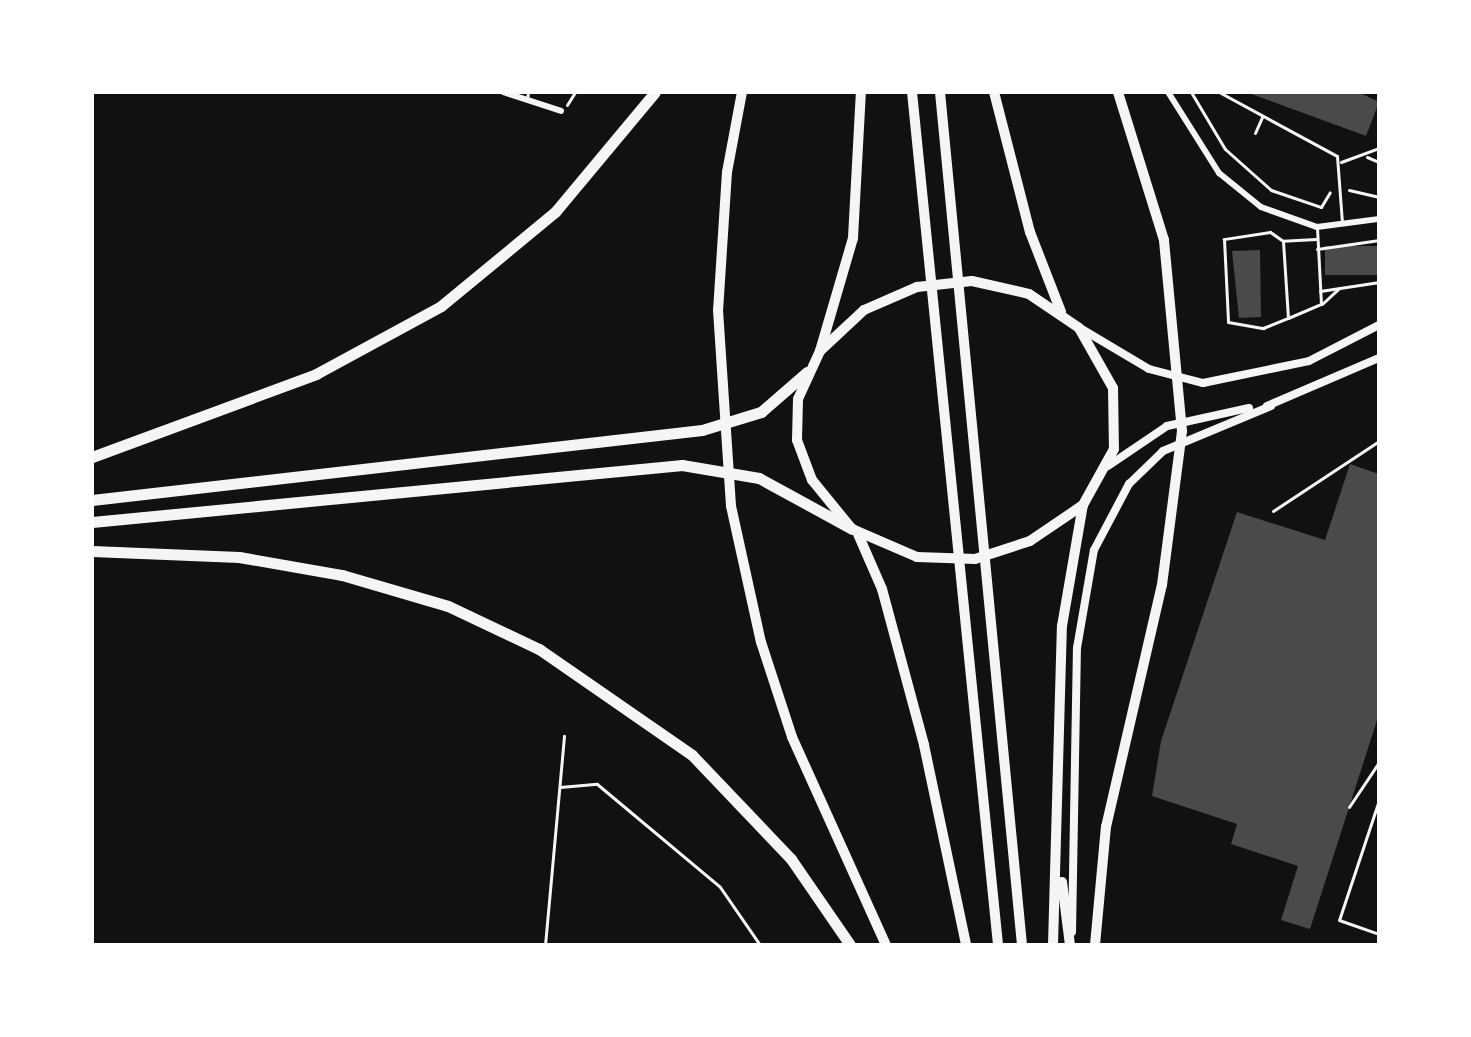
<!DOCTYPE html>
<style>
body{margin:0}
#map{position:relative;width:1471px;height:1037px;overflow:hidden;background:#111;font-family:"DejaVu Sans",sans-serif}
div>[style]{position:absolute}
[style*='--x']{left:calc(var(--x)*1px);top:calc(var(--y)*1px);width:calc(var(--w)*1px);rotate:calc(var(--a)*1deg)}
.building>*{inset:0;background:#4a4a4a;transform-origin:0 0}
.path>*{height:3px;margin:-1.5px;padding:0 1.5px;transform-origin:1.5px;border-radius:1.5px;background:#f5f5f5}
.service>*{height:3px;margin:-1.5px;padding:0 1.5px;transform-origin:1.5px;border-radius:1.5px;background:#f5f5f5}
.minor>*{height:6px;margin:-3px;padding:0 3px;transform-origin:3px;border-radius:3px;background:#f5f5f5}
.tertiary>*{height:8px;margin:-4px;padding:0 4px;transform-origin:4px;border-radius:4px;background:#f5f5f5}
.primary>*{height:10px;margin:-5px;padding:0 5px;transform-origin:5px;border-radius:5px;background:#f5f5f5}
.trunk>*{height:10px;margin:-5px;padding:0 5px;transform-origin:5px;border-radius:5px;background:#f5f5f5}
.motorway>*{height:11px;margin:-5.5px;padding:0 5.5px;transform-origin:5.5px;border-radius:5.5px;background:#f5f5f5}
span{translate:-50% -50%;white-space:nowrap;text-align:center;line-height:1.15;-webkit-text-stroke:8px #fff;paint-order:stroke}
.frame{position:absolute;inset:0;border:94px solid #fff;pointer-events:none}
</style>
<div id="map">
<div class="building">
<div style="clip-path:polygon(1246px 92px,1358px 92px,1379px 102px,1366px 136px)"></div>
<div style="left:1379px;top:246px;width:29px;height:54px;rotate:90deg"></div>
<div style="clip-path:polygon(1260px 250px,1261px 317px,1239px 318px,1232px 251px)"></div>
<div style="clip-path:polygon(1350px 464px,1379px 474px,1379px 714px,1310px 929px,1281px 920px,1298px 866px,1231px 844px,1237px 824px,1152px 796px,1161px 741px,1237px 512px,1325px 540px)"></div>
</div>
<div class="path">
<div style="--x:1191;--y:92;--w:66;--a:59.2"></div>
<div style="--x:1225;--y:149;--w:62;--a:41.7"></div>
<div style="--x:1271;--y:190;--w:53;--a:18.8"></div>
<div style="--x:1321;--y:207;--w:17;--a:-59"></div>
<div style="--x:567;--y:105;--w:15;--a:-58"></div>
<div style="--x:1349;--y:190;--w:31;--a:13"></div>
<div style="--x:560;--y:787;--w:37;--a:-5"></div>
<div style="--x:597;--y:784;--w:160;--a:39.9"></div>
<div style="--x:720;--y:887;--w:70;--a:55.4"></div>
<div style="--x:1349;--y:807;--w:54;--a:-56.3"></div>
<div style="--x:545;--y:945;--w:210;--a:-84.8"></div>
</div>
<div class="service">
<div style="--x:1219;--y:92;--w:134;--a:28.5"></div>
<div style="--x:1337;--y:156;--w:66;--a:85.7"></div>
<div style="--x:527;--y:100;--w:8;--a:-83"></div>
<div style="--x:1255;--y:133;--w:17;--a:-66"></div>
<div style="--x:1367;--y:157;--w:13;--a:23"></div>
<div style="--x:1341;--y:162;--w:40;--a:-20.2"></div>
<div style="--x:1316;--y:239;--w:33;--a:177"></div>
<div style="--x:1283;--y:241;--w:77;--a:86.3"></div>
<div style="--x:1288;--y:318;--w:36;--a:-23"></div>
<div style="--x:1321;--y:304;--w:77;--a:-93"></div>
<div style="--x:1283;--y:241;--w:16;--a:-145"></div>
<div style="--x:1270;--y:232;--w:47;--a:171.3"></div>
<div style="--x:1224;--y:239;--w:83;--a:87.2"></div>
<div style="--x:1228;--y:322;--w:36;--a:10"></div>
<div style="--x:1263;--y:328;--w:27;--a:-22"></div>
<div style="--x:1317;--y:249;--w:63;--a:-8.3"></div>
<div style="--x:1320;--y:291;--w:60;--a:-8.7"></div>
<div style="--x:1322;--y:304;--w:23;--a:-43"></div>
<div style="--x:1273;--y:511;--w:127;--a:-33.4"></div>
<div style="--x:1379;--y:800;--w:126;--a:108.4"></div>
<div style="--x:1339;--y:920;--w:42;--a:19.3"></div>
</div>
<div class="minor">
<div style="--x:503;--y:92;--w:61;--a:18.1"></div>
<div style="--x:1168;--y:92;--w:96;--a:57.8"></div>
<div style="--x:1219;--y:173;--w:54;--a:39"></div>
<div style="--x:1261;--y:207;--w:59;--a:19.7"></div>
<div style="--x:1317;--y:227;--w:63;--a:-7.4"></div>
</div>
<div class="tertiary">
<div style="--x:1080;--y:328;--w:80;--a:30.7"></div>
<div style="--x:1149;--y:369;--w:56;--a:14.5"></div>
<div style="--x:1203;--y:383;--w:108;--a:-11.7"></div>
<div style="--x:1309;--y:361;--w:79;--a:-27.2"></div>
<div style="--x:1267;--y:406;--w:122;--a:-23.2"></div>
<div style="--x:1108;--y:466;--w:71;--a:-34.1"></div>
<div style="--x:1167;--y:426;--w:84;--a:-12.4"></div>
<div style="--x:1072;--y:932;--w:284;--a:-89"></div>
<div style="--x:1077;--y:648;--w:99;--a:-80.2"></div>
<div style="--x:1094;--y:550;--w:75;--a:-62.1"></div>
<div style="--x:1129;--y:484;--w:47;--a:-44.1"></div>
<div style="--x:1163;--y:451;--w:117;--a:-22.6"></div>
</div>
<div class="primary">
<div style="--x:742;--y:92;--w:81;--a:100.6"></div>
<div style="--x:727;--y:172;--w:138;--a:93.7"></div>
<div style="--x:718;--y:310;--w:196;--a:86.2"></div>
<div style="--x:731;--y:506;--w:139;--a:77.6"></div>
<div style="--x:761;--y:642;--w:100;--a:71.9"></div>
<div style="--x:792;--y:737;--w:228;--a:65.7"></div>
<div style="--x:912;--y:92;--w:857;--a:84.24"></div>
<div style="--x:940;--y:92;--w:857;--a:84.51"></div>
<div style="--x:994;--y:92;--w:145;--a:75.6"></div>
<div style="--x:1030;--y:232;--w:86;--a:68.8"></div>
<div style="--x:820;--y:351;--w:118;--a:-73.7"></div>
<div style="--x:853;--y:238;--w:146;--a:-86.9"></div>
<div style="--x:1095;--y:945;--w:119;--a:-84.7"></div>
<div style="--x:1106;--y:827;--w:248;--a:-77"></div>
<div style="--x:1162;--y:585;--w:155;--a:-82.6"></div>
<div style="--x:1182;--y:431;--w:192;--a:-95.4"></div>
<div style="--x:1164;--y:240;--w:155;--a:-107.3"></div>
</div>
<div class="trunk">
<div style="--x:972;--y:281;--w:58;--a:12.8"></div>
<div style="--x:1029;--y:294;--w:60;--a:34.2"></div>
<div style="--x:1079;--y:328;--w:69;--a:60.5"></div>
<div style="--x:1113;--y:388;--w:61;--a:89.1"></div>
<div style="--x:1114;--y:449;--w:64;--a:119"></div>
<div style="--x:1083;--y:505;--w:64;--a:145.8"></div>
<div style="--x:1030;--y:541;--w:58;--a:161.9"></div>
<div style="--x:975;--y:559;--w:58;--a:-178"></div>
<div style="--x:917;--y:557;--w:71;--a:-156.7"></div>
<div style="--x:852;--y:529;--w:63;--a:-129.2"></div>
<div style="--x:812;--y:480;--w:43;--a:-110.6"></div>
<div style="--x:797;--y:440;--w:41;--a:-88.6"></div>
<div style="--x:798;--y:399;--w:53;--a:-65.4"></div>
<div style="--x:820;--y:351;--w:60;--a:-43"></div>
<div style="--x:864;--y:310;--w:58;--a:-23.5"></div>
<div style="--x:917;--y:287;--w:55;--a:-6.2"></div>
<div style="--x:858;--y:534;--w:60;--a:66.4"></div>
<div style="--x:882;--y:589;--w:162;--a:74.9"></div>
<div style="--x:924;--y:745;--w:204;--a:78.1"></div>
<div style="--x:1062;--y:882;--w:64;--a:82.8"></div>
<div style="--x:1053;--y:945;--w:319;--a:-88.4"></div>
<div style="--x:1062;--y:626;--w:123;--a:-80.2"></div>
</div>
<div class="motorway">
<div style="--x:92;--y:457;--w:239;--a:-20.3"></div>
<div style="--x:316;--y:374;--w:142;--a:-28.5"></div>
<div style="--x:441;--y:306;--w:148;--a:-39.5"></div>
<div style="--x:555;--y:212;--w:156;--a:-50.2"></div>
<div style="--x:92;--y:500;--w:614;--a:-6.55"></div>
<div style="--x:702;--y:430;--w:62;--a:-17"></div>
<div style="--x:761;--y:412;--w:61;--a:-41"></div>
<div style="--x:92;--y:522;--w:593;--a:-5.52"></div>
<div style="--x:682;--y:465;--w:78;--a:9.6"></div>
<div style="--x:759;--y:478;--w:106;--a:28.7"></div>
<div style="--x:92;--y:551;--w:147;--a:2.3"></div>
<div style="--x:239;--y:557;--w:105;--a:9.9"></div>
<div style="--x:342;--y:575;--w:110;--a:16.3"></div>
<div style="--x:448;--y:606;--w:101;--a:25.3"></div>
<div style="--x:539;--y:649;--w:186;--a:34.7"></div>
<div style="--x:692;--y:755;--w:144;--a:46.4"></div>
<div style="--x:791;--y:859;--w:104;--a:55.5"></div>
</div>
<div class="frame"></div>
</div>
